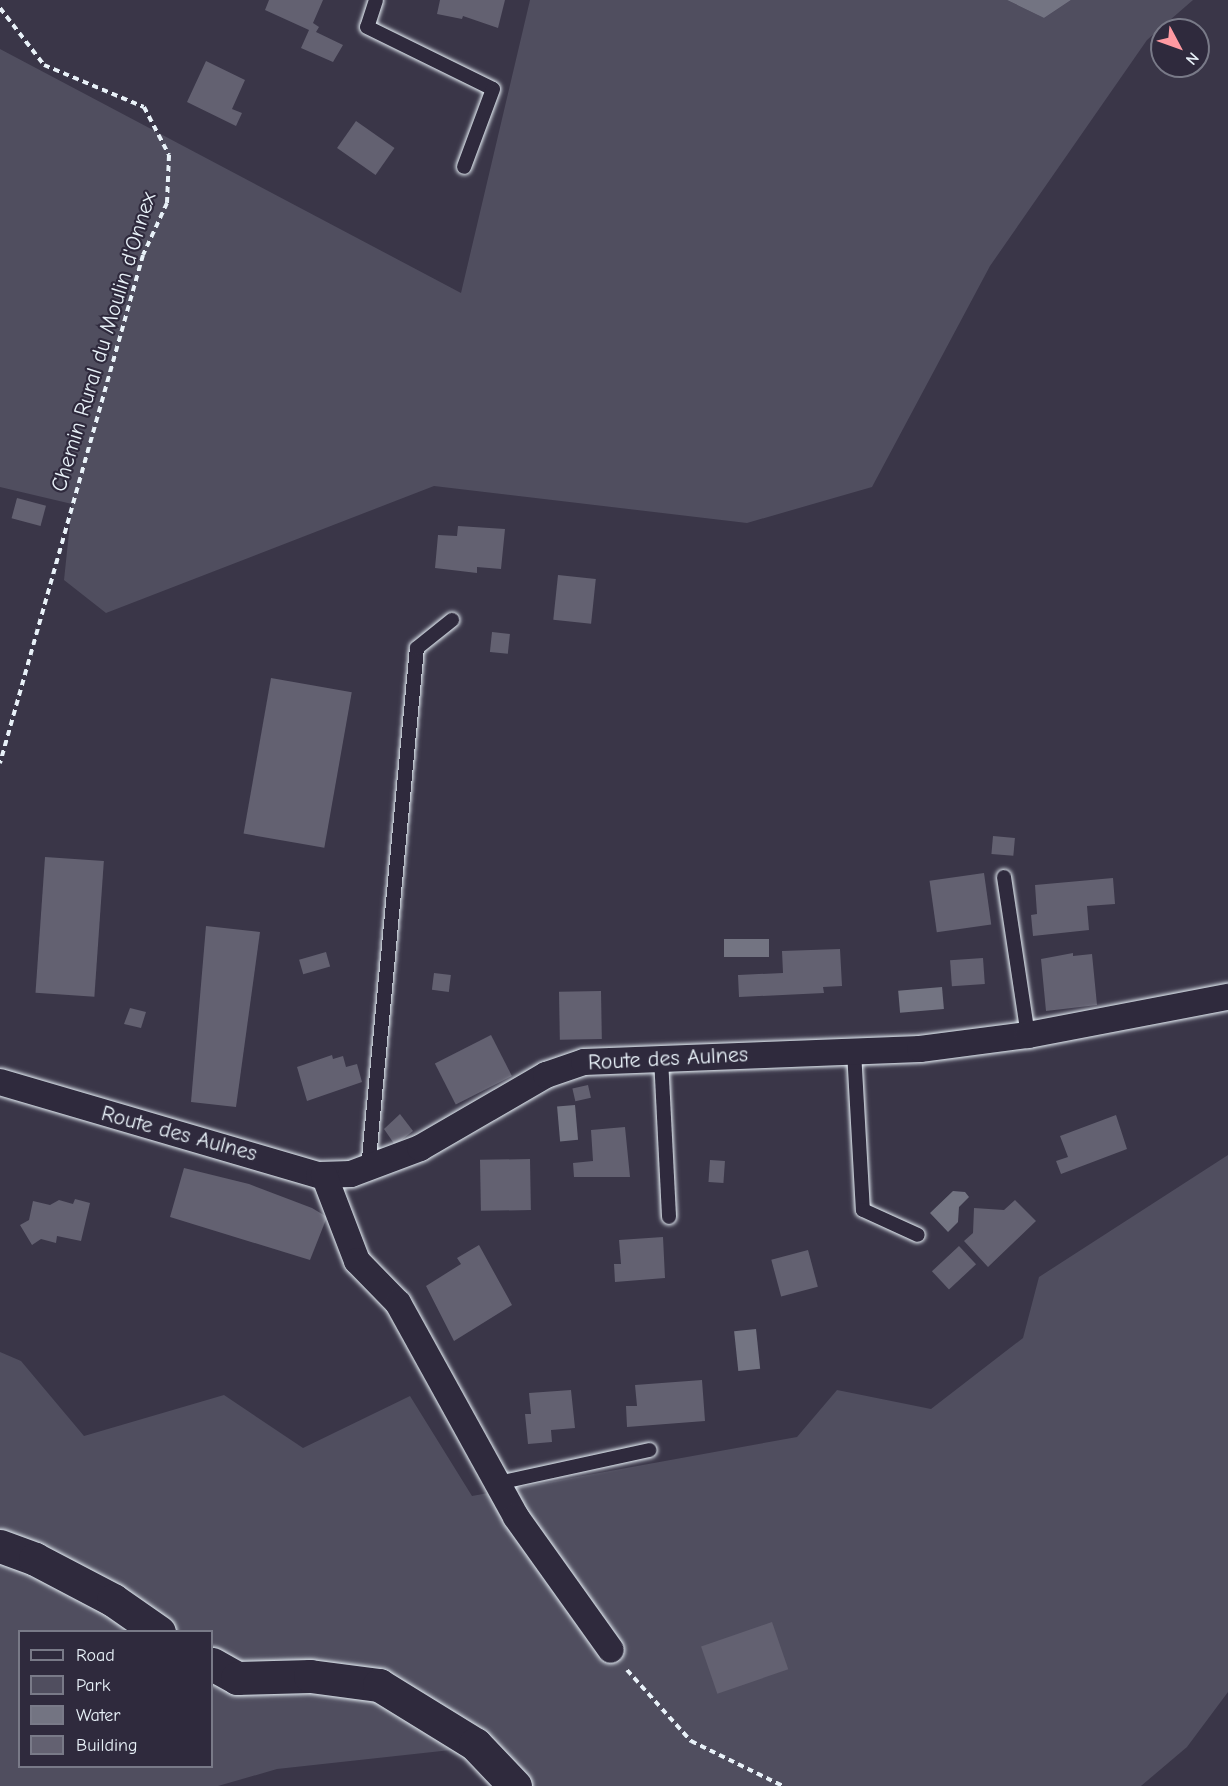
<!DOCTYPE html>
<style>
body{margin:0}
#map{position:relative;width:1228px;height:1786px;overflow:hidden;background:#3a3648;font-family:"Comic Neue",sans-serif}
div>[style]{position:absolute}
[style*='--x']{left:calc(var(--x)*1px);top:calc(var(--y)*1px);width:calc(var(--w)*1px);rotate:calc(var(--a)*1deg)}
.green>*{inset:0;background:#504e5f}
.water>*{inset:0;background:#737482;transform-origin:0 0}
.building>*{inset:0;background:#636171;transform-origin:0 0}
.path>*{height:4px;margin-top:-2px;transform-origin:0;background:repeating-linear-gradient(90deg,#e8f1f8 0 6px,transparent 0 10.5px)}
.roads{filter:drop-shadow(0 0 2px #e8f1f8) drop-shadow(0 0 2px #e8f1f8)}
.lane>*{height:14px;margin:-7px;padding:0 7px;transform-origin:7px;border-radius:7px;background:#2f2a3d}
.street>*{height:26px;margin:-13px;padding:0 13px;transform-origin:13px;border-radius:13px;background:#2f2a3d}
.secondary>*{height:33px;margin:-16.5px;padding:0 16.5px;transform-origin:16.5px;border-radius:16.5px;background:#2f2a3d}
span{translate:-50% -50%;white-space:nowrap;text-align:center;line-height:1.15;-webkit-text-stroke:4.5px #2f2a3d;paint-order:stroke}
.street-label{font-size:22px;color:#e8f1f8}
.legend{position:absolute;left:18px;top:1630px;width:195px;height:138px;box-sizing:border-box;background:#2f2a3d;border:2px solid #797a88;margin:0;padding:8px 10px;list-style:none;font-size:18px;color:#e8f1f8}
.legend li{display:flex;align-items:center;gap:12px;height:30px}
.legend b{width:30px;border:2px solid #797a88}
.north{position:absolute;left:1150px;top:18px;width:60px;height:60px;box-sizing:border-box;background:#2f2a3d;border:2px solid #797a88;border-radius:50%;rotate:131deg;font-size:16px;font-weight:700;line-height:24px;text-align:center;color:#e8f1f8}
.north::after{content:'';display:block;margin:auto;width:21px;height:27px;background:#ff9aa2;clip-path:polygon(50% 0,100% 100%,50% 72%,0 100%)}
</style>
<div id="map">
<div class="green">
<div style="clip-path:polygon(530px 0,1007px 0,1044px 18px,1071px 0,1193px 0,1147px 40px,990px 266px,872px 487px,747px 523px,434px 486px,106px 613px,64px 580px,72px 504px,0 487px,0 49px,461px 293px)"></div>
<div style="clip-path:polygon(evenodd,1228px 1155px,1228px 1692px,1187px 1747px,1141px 1786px,508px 1786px,451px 1750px,277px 1769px,218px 1786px,0 1786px,0 1352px,21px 1361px,84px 1436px,224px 1395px,303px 1448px,410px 1396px,472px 1496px,797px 1437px,837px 1390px,931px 1409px,1023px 1338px,1039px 1277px,1228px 1155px,20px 1632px,212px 1632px,212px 1766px,20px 1766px,20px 1632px)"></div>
</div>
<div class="water">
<div style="clip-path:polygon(1007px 0,1071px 0,1044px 18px)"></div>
<div style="left:769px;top:939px;width:18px;height:45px;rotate:90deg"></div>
<div style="left:942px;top:987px;width:22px;height:44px;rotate:85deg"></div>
<div style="left:575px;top:1105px;width:35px;height:18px;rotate:85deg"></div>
<div style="clip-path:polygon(953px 1191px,965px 1192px,969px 1197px,959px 1207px,958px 1222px,948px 1232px,930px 1213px)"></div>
<div style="left:756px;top:1329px;width:40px;height:22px;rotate:84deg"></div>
</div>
<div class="building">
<div style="clip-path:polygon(269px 0,323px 0,313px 23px,319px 27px,316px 32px,343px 45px,333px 62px,301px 48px,309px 30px,265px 10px)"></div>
<div style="clip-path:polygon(440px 0,505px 0,498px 28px,463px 16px,462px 19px,437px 14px)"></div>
<div style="clip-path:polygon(206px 61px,245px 80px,232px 109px,242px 113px,236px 126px,187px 102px)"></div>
<div style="left:356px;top:121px;width:47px;height:33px;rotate:35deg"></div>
<div style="left:17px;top:498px;width:30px;height:21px;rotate:15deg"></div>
<div style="clip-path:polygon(458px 526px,505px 529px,501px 569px,477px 567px,477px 573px,435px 568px,438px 535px,457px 536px)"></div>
<div style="left:558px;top:575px;width:38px;height:45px;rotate:6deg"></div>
<div style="left:492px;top:632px;width:18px;height:20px;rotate:6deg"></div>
<div style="left:271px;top:678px;width:82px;height:158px;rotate:10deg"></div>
<div style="left:993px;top:836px;width:22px;height:18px;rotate:5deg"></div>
<div style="left:45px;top:857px;width:59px;height:136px;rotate:4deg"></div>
<div style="left:984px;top:873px;width:52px;height:55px;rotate:82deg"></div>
<div style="clip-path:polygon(1113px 878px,1115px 904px,1087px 906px,1089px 930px,1033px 936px,1031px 915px,1037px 914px,1035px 885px)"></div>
<div style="clip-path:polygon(206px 926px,260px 932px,236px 1107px,191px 1102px)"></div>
<div style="clip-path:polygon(840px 949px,842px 986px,823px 987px,824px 993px,739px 997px,738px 975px,783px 973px,782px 951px)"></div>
<div style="left:326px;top:952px;width:15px;height:28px;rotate:74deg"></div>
<div style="clip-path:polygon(1073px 953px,1073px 956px,1092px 954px,1097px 1005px,1046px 1011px,1041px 959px)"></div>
<div style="left:983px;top:958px;width:26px;height:33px;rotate:86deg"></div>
<div style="left:434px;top:973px;width:17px;height:17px;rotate:7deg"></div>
<div style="left:601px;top:991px;width:48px;height:42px;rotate:89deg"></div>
<div style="clip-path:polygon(130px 1008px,146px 1012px,141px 1028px,124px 1024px)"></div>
<div style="left:491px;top:1035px;width:46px;height:63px;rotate:63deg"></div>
<div style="clip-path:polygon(332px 1055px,333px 1059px,343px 1056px,346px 1067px,357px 1064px,362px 1082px,307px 1101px,297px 1067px)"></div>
<div style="left:588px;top:1085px;width:13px;height:16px;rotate:77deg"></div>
<div style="clip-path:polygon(400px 1114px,413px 1131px,395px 1145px,384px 1129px)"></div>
<div style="clip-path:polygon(1116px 1115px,1127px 1149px,1061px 1174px,1056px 1161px,1068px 1157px,1060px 1136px)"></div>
<div style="clip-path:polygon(625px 1127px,630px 1177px,574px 1177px,573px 1163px,593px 1161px,591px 1130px)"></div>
<div style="left:530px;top:1159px;width:51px;height:50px;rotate:89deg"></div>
<div style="left:710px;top:1160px;width:15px;height:22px;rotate:4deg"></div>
<div style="clip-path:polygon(184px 1168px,249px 1184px,312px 1208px,327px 1217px,310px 1260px,170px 1217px)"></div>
<div style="clip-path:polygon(75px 1199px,90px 1203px,81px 1241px,57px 1236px,56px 1243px,41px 1239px,32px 1245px,20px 1225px,29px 1220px,33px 1201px,50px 1205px,59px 1200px,73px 1204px)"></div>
<div style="clip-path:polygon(1015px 1200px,1036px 1221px,988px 1267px,964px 1241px,973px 1233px,974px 1208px,1004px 1210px)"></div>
<div style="clip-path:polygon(663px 1237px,665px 1278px,615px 1282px,614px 1264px,621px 1264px,619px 1240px)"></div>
<div style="clip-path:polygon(479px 1245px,512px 1305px,454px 1341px,426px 1286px,461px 1264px,457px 1258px)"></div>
<div style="left:959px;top:1246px;width:25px;height:37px;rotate:47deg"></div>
<div style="left:808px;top:1250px;width:38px;height:38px;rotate:75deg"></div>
<div style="clip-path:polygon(702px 1380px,705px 1421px,627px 1427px,626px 1406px,637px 1406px,635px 1385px)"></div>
<div style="clip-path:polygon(571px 1390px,575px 1428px,551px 1430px,552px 1442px,528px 1444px,525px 1414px,531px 1414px,529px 1393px)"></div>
<div style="left:772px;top:1622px;width:50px;height:75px;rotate:71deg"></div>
</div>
<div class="path">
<div style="--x:0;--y:8;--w:72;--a:52.3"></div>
<div style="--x:44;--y:65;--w:108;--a:22.8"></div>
<div style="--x:144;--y:107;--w:54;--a:62.5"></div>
<div style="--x:169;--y:155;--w:48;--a:92.4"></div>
<div style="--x:167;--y:203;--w:57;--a:114.8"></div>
<div style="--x:143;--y:255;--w:528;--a:105.72"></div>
<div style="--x:627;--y:1670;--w:96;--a:48"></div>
<div style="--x:691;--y:1741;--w:102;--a:26.1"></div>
</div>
<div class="roads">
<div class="lane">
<div style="--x:376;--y:0;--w:28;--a:108"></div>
<div style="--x:367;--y:27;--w:140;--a:26.2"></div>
<div style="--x:493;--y:89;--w:83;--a:110.4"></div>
<div style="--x:1004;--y:877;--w:160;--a:81.4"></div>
<div style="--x:854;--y:1051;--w:159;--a:86.8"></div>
<div style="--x:863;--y:1210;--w:60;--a:24.4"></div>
<div style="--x:661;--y:1058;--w:159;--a:87.1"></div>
<div style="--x:368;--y:1169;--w:523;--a:-84.63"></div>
<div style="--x:417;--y:648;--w:45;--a:-38.7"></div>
<div style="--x:498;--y:1483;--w:155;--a:-12.3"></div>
</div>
<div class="street">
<div style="--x:0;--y:1082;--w:332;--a:16.3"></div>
<div style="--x:319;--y:1175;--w:32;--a:-2"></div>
<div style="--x:351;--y:1174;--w:74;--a:-20.6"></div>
<div style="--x:420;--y:1148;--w:146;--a:-30.1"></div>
<div style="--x:546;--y:1075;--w:40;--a:-18.9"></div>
<div style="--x:584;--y:1062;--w:336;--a:-2.2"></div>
<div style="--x:920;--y:1049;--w:109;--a:-7.4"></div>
<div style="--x:1028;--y:1035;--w:204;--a:-10.8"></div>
<div style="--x:324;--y:1175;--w:92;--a:69"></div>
<div style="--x:357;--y:1261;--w:59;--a:45.7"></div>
<div style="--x:398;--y:1303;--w:244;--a:61.1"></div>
<div style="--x:516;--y:1517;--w:163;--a:54.5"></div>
</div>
<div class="secondary">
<div style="--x:0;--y:1546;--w:37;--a:20"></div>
<div style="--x:35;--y:1559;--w:88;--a:27.7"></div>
<div style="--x:113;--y:1600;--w:56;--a:34.8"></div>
<div style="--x:212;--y:1664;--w:29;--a:29"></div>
<div style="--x:237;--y:1678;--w:73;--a:-1.6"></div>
<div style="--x:310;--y:1676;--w:70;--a:7.4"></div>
<div style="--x:379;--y:1685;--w:113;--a:31.6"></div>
<div style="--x:475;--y:1744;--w:58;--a:46.4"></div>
</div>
</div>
<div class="street-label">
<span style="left:104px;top:342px;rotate:-73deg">Chemin Rural du Moulin d'Onnex</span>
<span style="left:668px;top:1059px;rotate:-3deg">Route des Aulnes</span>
<span style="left:179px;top:1134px;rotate:15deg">Route des Aulnes</span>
</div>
<ul class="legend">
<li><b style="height:8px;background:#2f2a3d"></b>Road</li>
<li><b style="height:16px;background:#504e5f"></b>Park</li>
<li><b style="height:16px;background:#737482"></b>Water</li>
<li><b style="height:16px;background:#636171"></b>Building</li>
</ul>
<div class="north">N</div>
</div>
